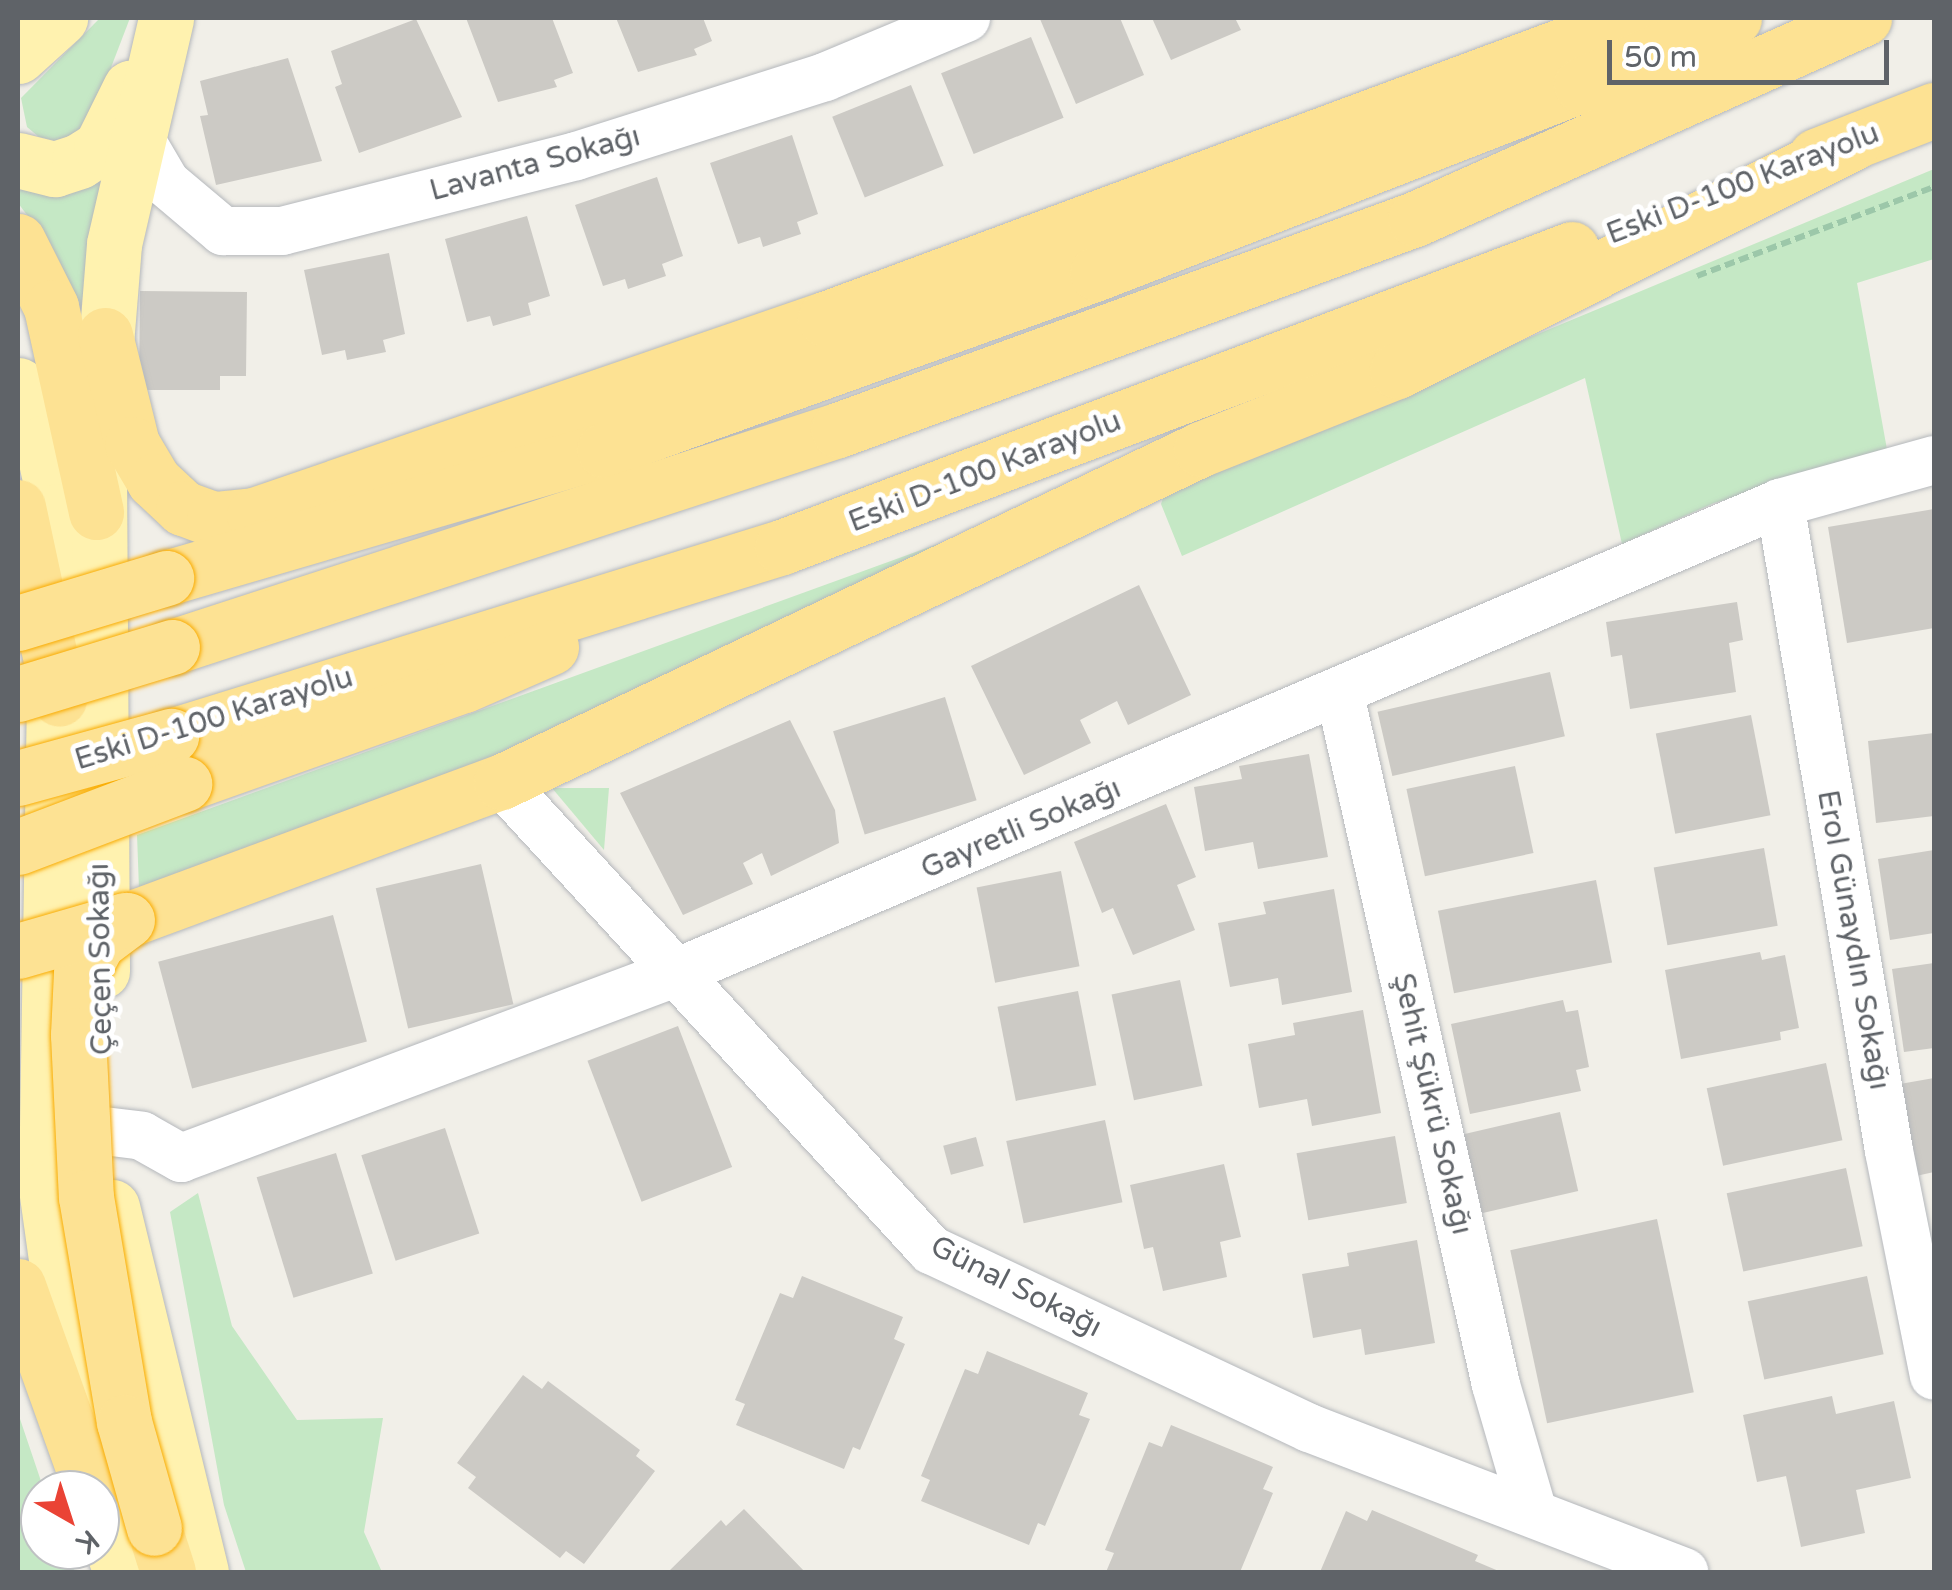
<!DOCTYPE html>
<meta charset="utf-8">
<style>
body{margin:0}
#map{position:relative;width:1952px;height:1590px;overflow:hidden;background:#f1efe8;font-family:"Varela Round",sans-serif}
div>[style]{position:absolute}
[style*='--x']{left:calc(var(--x)*1px);top:calc(var(--y)*1px);width:calc(var(--w)*1px);rotate:calc(var(--a)*1deg)}
.green>*{inset:0;background:#c5e8c5}
.building>*{inset:0;background:#cccac5;transform-origin:0 0}
.path>*{height:6px;margin-top:-3px;transform-origin:0;background:repeating-linear-gradient(90deg,#9cc7a9 0 10px,transparent 0 15px)}
.roads{filter:drop-shadow(0 0 2px #b5b8bc) drop-shadow(0 0 2px #b5b8bc)}
.minor>*{height:48px;margin:-24px;padding:0 24px;transform-origin:24px;border-radius:24px;background:#fff}
.major>*{height:55px;margin:-27.5px;padding:0 27.5px;transform-origin:27.5px;border-radius:27.5px;background:#fff2af}
.highway>*{height:55px;margin:-27.5px;padding:0 27.5px;transform-origin:27.5px;border-radius:27.5px;background:#fde293}
.bridges{filter:drop-shadow(0 0 2px #f9ab00) drop-shadow(0 0 2px #f9ab00)}
.highway-bridge>*{height:55px;margin:-27.5px;padding:0 27.5px;transform-origin:27.5px;border-radius:27.5px;background:#fde293}
span{translate:-50% -50%;white-space:nowrap;text-align:center;line-height:1.15;-webkit-text-stroke:10px #fff;paint-order:stroke}
.street-label{font-size:30px;color:#5f6368}
.frame{position:absolute;inset:0;border:20px solid #5f6368;pointer-events:none}
.north{position:absolute;left:20px;top:1470px;width:100px;height:100px;box-sizing:border-box;background:#fff;border:2px solid #bfc1c3;border-radius:50%;rotate:141deg;font-size:28px;font-weight:700;line-height:40px;text-align:center;color:#5f6368}
.north::after{content:'';display:block;margin:auto;width:35px;height:45px;background:#ea4335;clip-path:polygon(50% 0,100% 100%,50% 72%,0 100%)}
.scale{position:absolute;left:1607px;top:40px;width:282px;height:45px;box-sizing:border-box;border:5px solid #5f6368;border-top:0;padding-left:12px;font-size:30px;line-height:35px;white-space:nowrap;color:#5f6368;-webkit-text-stroke:8px #fff;paint-order:stroke}
</style>
<div id="map">
<div class="green">
<div style="clip-path:polygon(100px 18px,130px 18px,97px 104px,68px 144px,39px 137px,27px 127px,21px 98px)"></div>
<div style="clip-path:polygon(106px 168px,79px 319px,45px 239px,18px 203px,18px 181px)"></div>
<div style="clip-path:polygon(1934px 169px,1934px 259px,1857px 283px,1888px 455px,1714px 503px,1622px 544px,1585px 378px,1182px 556px,1161px 504px,1166px 489px)"></div>
<div style="clip-path:polygon(957px 537px,778px 631px,394px 801px,139px 889px,137px 835px)"></div>
<div style="clip-path:polygon(552px 788px,609px 788px,604px 850px)"></div>
<div style="clip-path:polygon(198px 1193px,232px 1326px,297px 1420px,383px 1418px,364px 1532px,382px 1572px,246px 1572px,224px 1505px,170px 1212px)"></div>
<div style="clip-path:polygon(18px 1413px,44px 1490px,40px 1550px,67px 1550px,75px 1572px,18px 1572px)"></div>
</div>
<div class="building">
<div style="clip-path:polygon(466px 18px,552px 18px,573px 73px,554px 80px,557px 87px,498px 102px)"></div>
<div style="clip-path:polygon(616px 18px,703px 18px,712px 41px,694px 49px,697px 55px,638px 72px)"></div>
<div style="clip-path:polygon(1120px 18px,1144px 75px,1076px 104px,1040px 19px)"></div>
<div style="clip-path:polygon(1152px 18px,1235px 18px,1241px 30px,1171px 60px)"></div>
<div style="clip-path:polygon(416px 19px,462px 117px,359px 153px,335px 87px,342px 84px,331px 51px)"></div>
<div style="left:1031px;top:37px;width:87px;height:97px;rotate:68deg"></div>
<div style="clip-path:polygon(288px 58px,322px 161px,216px 185px,200px 116px,208px 115px,200px 81px)"></div>
<div style="left:911px;top:85px;width:87px;height:85px;rotate:68deg"></div>
<div style="clip-path:polygon(792px 135px,818px 214px,797px 222px,801px 234px,763px 247px,760px 237px,738px 244px,710px 163px)"></div>
<div style="clip-path:polygon(657px 177px,683px 256px,662px 264px,666px 276px,628px 289px,625px 279px,603px 286px,575px 205px)"></div>
<div style="clip-path:polygon(527px 216px,550px 296px,528px 303px,531px 315px,493px 326px,490px 316px,467px 322px,445px 239px)"></div>
<div style="clip-path:polygon(389px 253px,405px 334px,383px 340px,386px 352px,347px 360px,345px 350px,322px 355px,304px 270px)"></div>
<div style="clip-path:polygon(140px 291px,247px 292px,246px 376px,220px 376px,220px 390px,139px 390px)"></div>
<div style="clip-path:polygon(1934px 509px,1934px 628px,1847px 643px,1828px 527px)"></div>
<div style="clip-path:polygon(1139px 585px,1191px 695px,1128px 725px,1117px 701px,1080px 720px,1091px 743px,1024px 775px,971px 666px)"></div>
<div style="clip-path:polygon(1737px 602px,1743px 640px,1729px 643px,1736px 692px,1630px 709px,1622px 655px,1611px 657px,1606px 622px)"></div>
<div style="left:1550px;top:672px;width:66px;height:177px;rotate:77deg"></div>
<div style="left:945px;top:697px;width:108px;height:117px;rotate:73deg"></div>
<div style="left:1751px;top:715px;width:102px;height:97px;rotate:79deg"></div>
<div style="clip-path:polygon(790px 720px,835px 810px,839px 843px,771px 876px,762px 853px,743px 863px,753px 884px,683px 915px,620px 793px)"></div>
<div style="clip-path:polygon(1934px 733px,1934px 816px,1876px 823px,1868px 741px)"></div>
<div style="clip-path:polygon(1309px 754px,1328px 857px,1258px 869px,1253px 842px,1205px 851px,1194px 787px,1242px 779px,1239px 766px)"></div>
<div style="left:1515px;top:766px;width:89px;height:111px;rotate:78deg"></div>
<div style="clip-path:polygon(1166px 804px,1196px 877px,1177px 885px,1195px 930px,1133px 955px,1113px 908px,1102px 913px,1074px 842px)"></div>
<div style="left:1764px;top:848px;width:79px;height:112px;rotate:80deg"></div>
<div style="clip-path:polygon(1934px 850px,1934px 933px,1890px 940px,1878px 859px)"></div>
<div style="left:481px;top:864px;width:144px;height:108px;rotate:77deg"></div>
<div style="left:1061px;top:871px;width:97px;height:86px;rotate:79deg"></div>
<div style="left:1596px;top:880px;width:84px;height:161px;rotate:79deg"></div>
<div style="clip-path:polygon(1334px 889px,1352px 992px,1282px 1005px,1278px 978px,1230px 987px,1218px 923px,1266px 914px,1263px 902px)"></div>
<div style="left:333px;top:915px;width:131px;height:181px;rotate:75deg"></div>
<div style="clip-path:polygon(1760px 952px,1762px 960px,1785px 955px,1799px 1028px,1780px 1032px,1781px 1040px,1681px 1059px,1665px 970px)"></div>
<div style="clip-path:polygon(1934px 963px,1934px 1048px,1904px 1052px,1892px 969px)"></div>
<div style="left:1180px;top:980px;width:108px;height:70px;rotate:78deg"></div>
<div style="left:1078px;top:991px;width:96px;height:82px;rotate:79deg"></div>
<div style="clip-path:polygon(1563px 1000px,1566px 1012px,1578px 1010px,1589px 1067px,1576px 1070px,1581px 1091px,1470px 1114px,1451px 1024px)"></div>
<div style="clip-path:polygon(1363px 1010px,1381px 1113px,1312px 1126px,1307px 1099px,1259px 1108px,1248px 1044px,1295px 1035px,1293px 1023px)"></div>
<div style="left:678px;top:1026px;width:151px;height:97px;rotate:69deg"></div>
<div style="left:1826px;top:1063px;width:79px;height:122px;rotate:78deg"></div>
<div style="clip-path:polygon(1934px 1078px,1934px 1172px,1916px 1176px,1900px 1084px)"></div>
<div style="left:1560px;top:1112px;width:81px;height:99px;rotate:77deg"></div>
<div style="left:1105px;top:1120px;width:84px;height:101px;rotate:78deg"></div>
<div style="left:445px;top:1128px;width:111px;height:88px;rotate:72deg"></div>
<div style="left:1395px;top:1136px;width:68px;height:100px;rotate:80deg"></div>
<div style="left:976px;top:1137px;width:30px;height:34px;rotate:75deg"></div>
<div style="left:336px;top:1153px;width:126px;height:83px;rotate:73deg"></div>
<div style="clip-path:polygon(1224px 1164px,1241px 1237px,1220px 1242px,1227px 1277px,1163px 1291px,1153px 1247px,1144px 1249px,1130px 1185px)"></div>
<div style="left:1846px;top:1168px;width:80px;height:122px;rotate:78deg"></div>
<div style="left:1657px;top:1219px;width:177px;height:150px;rotate:78deg"></div>
<div style="clip-path:polygon(1417px 1240px,1435px 1343px,1365px 1355px,1361px 1329px,1313px 1338px,1302px 1274px,1349px 1266px,1347px 1253px)"></div>
<div style="clip-path:polygon(802px 1276px,903px 1317px,894px 1339px,905px 1344px,860px 1450px,853px 1447px,844px 1469px,736px 1425px,745px 1404px,735px 1400px,780px 1293px,793px 1298px)"></div>
<div style="left:1867px;top:1276px;width:80px;height:122px;rotate:78deg"></div>
<div style="clip-path:polygon(987px 1351px,1088px 1393px,1079px 1415px,1090px 1419px,1045px 1526px,1038px 1523px,1029px 1545px,921px 1501px,930px 1480px,921px 1476px,965px 1369px,978px 1374px)"></div>
<div style="clip-path:polygon(523px 1375px,542px 1389px,548px 1381px,640px 1450px,636px 1456px,655px 1471px,584px 1564px,566px 1551px,560px 1558px,468px 1488px,476px 1477px,457px 1463px)"></div>
<div style="clip-path:polygon(1832px 1396px,1836px 1414px,1894px 1401px,1911px 1478px,1856px 1490px,1865px 1533px,1801px 1547px,1786px 1476px,1757px 1482px,1743px 1415px)"></div>
<div style="clip-path:polygon(1171px 1425px,1273px 1467px,1263px 1489px,1273px 1493px,1240px 1572px,1106px 1572px,1114px 1553px,1105px 1550px,1149px 1442px,1162px 1447px)"></div>
<div style="clip-path:polygon(744px 1509px,805px 1572px,668px 1572px,721px 1520px,726px 1526px)"></div>
<div style="clip-path:polygon(1372px 1510px,1478px 1555px,1475px 1561px,1501px 1572px,1320px 1572px,1346px 1511px,1367px 1521px)"></div>
</div>
<div class="path">
<div style="--x:1697;--y:276;--w:253;--a:-20.6"></div>
</div>
<div class="roads">
<div class="minor">
<div style="--x:136;--y:132;--w:59;--a:59.5"></div>
<div style="--x:166;--y:183;--w:75;--a:40.1"></div>
<div style="--x:223;--y:231;--w:59;--a:0"></div>
<div style="--x:282;--y:231;--w:303;--a:-14.3"></div>
<div style="--x:576;--y:156;--w:261;--a:-17.6"></div>
<div style="--x:825;--y:77;--w:153;--a:-22.7"></div>
<div style="--x:1780;--y:503;--w:657;--a:80.45"></div>
<div style="--x:1889;--y:1151;--w:229;--a:78.7"></div>
<div style="--x:1340;--y:695;--w:707;--a:77.26"></div>
<div style="--x:1496;--y:1385;--w:132;--a:73.8"></div>
<div style="--x:501;--y:782;--w:636;--a:47.42"></div>
<div style="--x:931;--y:1250;--w:418;--a:25.2"></div>
<div style="--x:1309;--y:1428;--w:402;--a:21"></div>
<div style="--x:104;--y:1131;--w:38;--a:7"></div>
<div style="--x:142;--y:1136;--w:45;--a:29.4"></div>
<div style="--x:181;--y:1158;--w:531;--a:-20.52"></div>
<div style="--x:678;--y:972;--w:1198;--a:-23.05"></div>
<div style="--x:1780;--y:503;--w:160;--a:-15.6"></div>
</div>
<div class="major">
<div style="--x:18;--y:56;--w:57;--a:-42.1"></div>
<div style="--x:18;--y:160;--w:38;--a:14"></div>
<div style="--x:55;--y:169;--w:25;--a:-18"></div>
<div style="--x:79;--y:161;--w:26;--a:-32"></div>
<div style="--x:101;--y:147;--w:66;--a:-63.8"></div>
<div style="--x:103;--y:381;--w:137;--a:-85.4"></div>
<div style="--x:114;--y:244;--w:232;--a:-77"></div>
<div style="--x:18;--y:385;--w:63;--a:67.5"></div>
<div style="--x:42;--y:443;--w:70;--a:77.6"></div>
<div style="--x:57;--y:511;--w:677;--a:90.93"></div>
<div style="--x:46;--y:1188;--w:222;--a:82"></div>
<div style="--x:99;--y:462;--w:509;--a:89.66"></div>
<div style="--x:112;--y:1207;--w:376;--a:76.3"></div>
<div style="--x:100;--y:1515;--w:61;--a:69.8"></div>
</div>
<div class="highway">
<div style="--x:1816;--y:156;--w:127;--a:-21.3"></div>
<div style="--x:18;--y:241;--w:74;--a:63.4"></div>
<div style="--x:51;--y:307;--w:210;--a:77.6"></div>
<div style="--x:105;--y:335;--w:112;--a:76.1"></div>
<div style="--x:132;--y:444;--w:43;--a:59.3"></div>
<div style="--x:154;--y:481;--w:40;--a:43"></div>
<div style="--x:183;--y:508;--w:33;--a:20"></div>
<div style="--x:214;--y:519;--w:40;--a:-5.7"></div>
<div style="--x:254;--y:515;--w:604;--a:-18.95"></div>
<div style="--x:825;--y:319;--w:866;--a:-20.34"></div>
<div style="--x:18;--y:507;--w:196;--a:77.9"></div>
<div style="--x:166;--y:578;--w:456;--a:-16.3"></div>
<div style="--x:604;--y:450;--w:524;--a:-19.75"></div>
<div style="--x:1097;--y:273;--w:519;--a:-21.23"></div>
<div style="--x:1581;--y:85;--w:167;--a:-23.6"></div>
<div style="--x:172;--y:647;--w:700;--a:-18.05"></div>
<div style="--x:838;--y:430;--w:614;--a:-20.09"></div>
<div style="--x:1415;--y:219;--w:492;--a:-24.1"></div>
<div style="--x:171;--y:736;--w:640;--a:-17.19"></div>
<div style="--x:782;--y:547;--w:844;--a:-20.67"></div>
<div style="--x:184;--y:784;--w:297;--a:-19.5"></div>
<div style="--x:464;--y:685;--w:95;--a:-23.6"></div>
<div style="--x:127;--y:920;--w:399;--a:-20.3"></div>
<div style="--x:501;--y:782;--w:775;--a:-25.44"></div>
<div style="--x:1201;--y:449;--w:211;--a:-21.7"></div>
<div style="--x:1397;--y:371;--w:509;--a:-26.62"></div>
<div style="--x:18;--y:1286;--w:217;--a:70.3"></div>
<div style="--x:154;--y:1528;--w:46;--a:72.3"></div>
</div>
</div>
<div class="bridges">
<div class="highway-bridge">
<div style="--x:18;--y:623;--w:155;--a:-16.9"></div>
<div style="--x:18;--y:694;--w:161;--a:-17"></div>
<div style="--x:18;--y:778;--w:159;--a:-15.4"></div>
<div style="--x:18;--y:847;--w:178;--a:-20.8"></div>
<div style="--x:127;--y:920;--w:38;--a:143"></div>
<div style="--x:97;--y:943;--w:34;--a:118"></div>
<div style="--x:81;--y:973;--w:62;--a:92.8"></div>
<div style="--x:78;--y:1035;--w:162;--a:87.2"></div>
<div style="--x:86;--y:1197;--w:228;--a:80.4"></div>
<div style="--x:124;--y:1422;--w:110;--a:74.2"></div>
<div style="--x:18;--y:951;--w:111;--a:-16.2"></div>
</div>
</div>
<div class="street-label">
<span style="left:535px;top:164px;rotate:-15deg">Lavanta Sokağı</span>
<span style="left:1743px;top:184px;rotate:-21deg">Eski D-100 Karayolu</span>
<span style="left:985px;top:472px;rotate:-21deg">Eski D-100 Karayolu</span>
<span style="left:214px;top:719px;rotate:-17deg">Eski D-100 Karayolu</span>
<span style="left:1021px;top:829px;rotate:-23deg">Gayretli Sokağı</span>
<span style="left:1853px;top:940px;rotate:80deg">Erol Günaydın Sokağı</span>
<span style="left:101px;top:959px;rotate:-91deg">Çeçen Sokağı</span>
<span style="left:1432px;top:1104px;rotate:77deg">Şehit Şükrü Sokağı</span>
<span style="left:1016px;top:1287px;rotate:27deg">Günal Sokağı</span>
</div>
<div class="frame"></div>
<div class="north">K</div>
<div class="scale">50 m</div>
</div>
